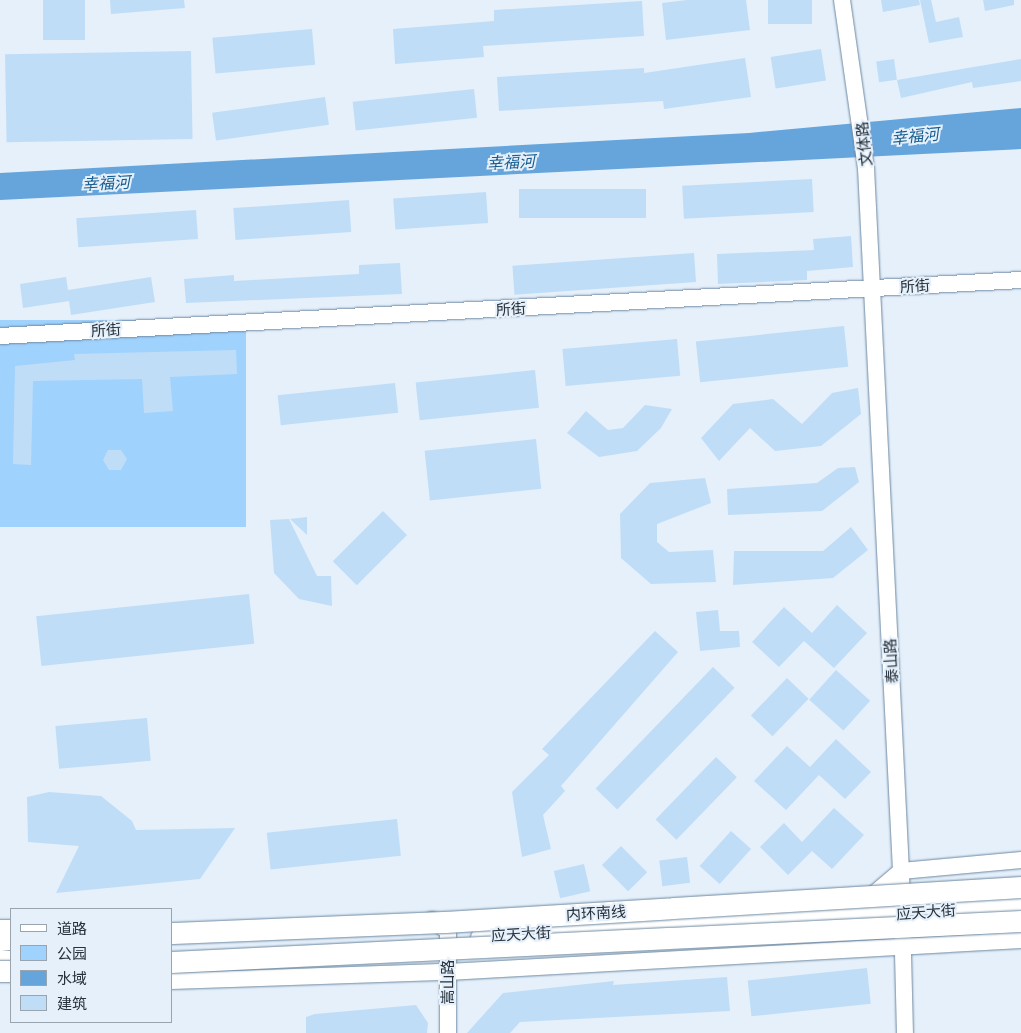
<!DOCTYPE html>
<meta charset="utf-8">
<style>
body{margin:0}
#map{position:relative;width:1021px;height:1033px;overflow:hidden;background:#e5f0fb;font-family:"Noto Serif","Noto Sans SC",serif}
div>[style]{position:absolute}
[style*='--x']{left:calc(var(--x)*1px);top:calc(var(--y)*1px);width:calc(var(--w)*1px);rotate:calc(var(--a)*1deg)}
.green>*{inset:0;background:#a0d2fe;transform-origin:0 0}
.water>*{inset:0;background:#66a5db}
.building>*{inset:0;background:#c0ddf7;transform-origin:0 0}
.roads{filter:drop-shadow(0 0 1px #6d88a0) drop-shadow(0 0 1px #6d88a0)}
.secondary>*{height:16px;margin:-8px;padding:0 8px;transform-origin:8px;border-radius:8px;background:#fff}
.primary>*{height:19px;margin:-9.5px;padding:0 9.5px;transform-origin:9.5px;border-radius:9.5px;background:#fff}
.highway>*{height:21px;margin:-10.5px;padding:0 10.5px;transform-origin:10.5px;border-radius:10.5px;background:#fff}
.bridges{filter:drop-shadow(0 0 1px #6d88a0) drop-shadow(0 0 1px #6d88a0)}
.highway-bridge>*{height:21px;margin:-10.5px;padding:0 10.5px;transform-origin:10.5px;border-radius:10.5px;background:#fff}
span{translate:-50% -50%;white-space:nowrap;text-align:center;line-height:1.15;-webkit-text-stroke:4px #e5f0fb;paint-order:stroke}
.street-label{font-size:15px;color:#26313b}
.water-label{font-size:16px;color:#165c8f;font-style:italic}
.legend{position:absolute;left:10px;top:908px;width:162px;height:115px;box-sizing:border-box;background:#e5f0fb;border:1px solid #99a4ae;margin:0;padding:6px 9px;list-style:none;font-size:15px;color:#26313b}
.legend li{display:flex;align-items:center;gap:10px;height:25px}
.legend b{width:25px;border:1px solid #99a4ae}
</style>
<div id="map">
<div class="green">
<div style="left:246px;top:320px;width:207px;height:247px;rotate:90deg"></div>
</div>
<div class="water">
<div style="clip-path:polygon(1021px 108px,1021px 149px,0 200px,0 173px,749px 133px)"></div>
</div>
<div class="building">
<div style="left:43px;top:0;width:42px;height:40px"></div>
<div style="clip-path:polygon(110px 0,184px 0,185px 8px,111px 14px)"></div>
<div style="clip-path:polygon(687px 0,746px 0,750px 30px,666px 40px,662px 3px)"></div>
<div style="left:768px;top:0;width:44px;height:24px"></div>
<div style="clip-path:polygon(881px 0,919px 0,920px 5px,883px 12px)"></div>
<div style="clip-path:polygon(920px 0,931px 0,936px 22px,959px 17px,963px 37px,929px 43px)"></div>
<div style="clip-path:polygon(983px 0,1014px 0,1014px 5px,985px 11px)"></div>
<div style="clip-path:polygon(642px 1px,644px 36px,483px 46px,484px 57px,395px 64px,393px 29px,494px 21px,494px 10px)"></div>
<div style="left:312px;top:29px;width:36px;height:100px;rotate:85deg"></div>
<div style="left:821px;top:49px;width:32px;height:51px;rotate:81deg"></div>
<div style="left:191px;top:51px;width:88px;height:186px;rotate:89deg"></div>
<div style="clip-path:polygon(745px 58px,751px 97px,664px 109px,663px 101px,499px 111px,497px 77px,644px 68px,644px 73px)"></div>
<div style="left:894px;top:59px;width:21px;height:18px;rotate:82deg"></div>
<div style="clip-path:polygon(1021px 59px,1021px 81px,973px 88px,972px 82px,901px 98px,897px 80px)"></div>
<div style="left:474px;top:89px;width:29px;height:122px;rotate:84deg"></div>
<div style="left:325px;top:97px;width:28px;height:114px;rotate:82deg"></div>
<div style="left:812px;top:179px;width:33px;height:130px;rotate:87deg"></div>
<div style="left:646px;top:189px;width:29px;height:127px;rotate:90deg"></div>
<div style="left:486px;top:192px;width:31px;height:93px;rotate:86deg"></div>
<div style="left:349px;top:200px;width:32px;height:116px;rotate:86deg"></div>
<div style="left:196px;top:210px;width:29px;height:120px;rotate:86deg"></div>
<div style="clip-path:polygon(851px 236px,853px 267px,807px 271px,807px 280px,718px 284px,717px 254px,814px 250px,813px 239px)"></div>
<div style="left:694px;top:253px;width:29px;height:182px;rotate:86deg"></div>
<div style="clip-path:polygon(400px 263px,402px 294px,186px 303px,184px 279px,234px 275px,234px 281px,359px 274px,359px 265px)"></div>
<div style="clip-path:polygon(66px 277px,68px 290px,151px 277px,155px 302px,71px 315px,69px 301px,23px 308px,20px 284px)"></div>
<div style="left:844px;top:326px;width:41px;height:149px;rotate:84deg"></div>
<div style="left:677px;top:339px;width:37px;height:115px;rotate:85deg"></div>
<div style="clip-path:polygon(236px 350px,237px 374px,170px 377px,173px 411px,144px 413px,142px 379px,33px 381px,31px 465px,13px 464px,15px 366px,75px 360px,74px 354px)"></div>
<div style="left:535px;top:370px;width:38px;height:120px;rotate:84deg"></div>
<div style="left:395px;top:383px;width:30px;height:118px;rotate:84deg"></div>
<div style="clip-path:polygon(858px 388px,861px 414px,821px 446px,775px 451px,750px 428px,719px 461px,701px 438px,733px 404px,773px 399px,802px 424px,832px 393px)"></div>
<div style="clip-path:polygon(645px 405px,672px 409px,661px 428px,637px 451px,599px 457px,567px 433px,586px 411px,608px 430px,623px 428px)"></div>
<div style="left:536px;top:439px;width:50px;height:112px;rotate:84deg"></div>
<div style="clip-path:polygon(108px 450px,121px 450px,127px 459px,121px 470px,109px 470px,103px 460px)"></div>
<div style="clip-path:polygon(855px 467px,859px 482px,822px 511px,728px 515px,727px 489px,817px 483px,838px 468px)"></div>
<div style="clip-path:polygon(705px 478px,711px 503px,657px 524px,657px 542px,669px 552px,713px 550px,716px 582px,651px 584px,621px 558px,620px 514px,650px 483px)"></div>
<div style="left:383px;top:511px;width:34px;height:71px;rotate:45deg"></div>
<div style="clip-path:polygon(307px 517px,307px 535px,290px 519px)"></div>
<div style="clip-path:polygon(289px 519px,317px 576px,331px 576px,332px 606px,299px 599px,274px 573px,270px 520px)"></div>
<div style="clip-path:polygon(851px 527px,868px 550px,833px 578px,733px 585px,734px 551px,823px 551px)"></div>
<div style="left:249px;top:594px;width:50px;height:214px;rotate:84deg"></div>
<div style="clip-path:polygon(837px 605px,867px 633px,834px 668px,804px 641px,779px 667px,752px 642px,784px 607px,812px 633px)"></div>
<div style="clip-path:polygon(718px 610px,720px 631px,739px 631px,740px 647px,700px 651px,696px 612px)"></div>
<div style="clip-path:polygon(655px 631px,678px 652px,561px 786px,565px 791px,543px 815px,551px 849px,522px 857px,512px 792px,549px 755px,542px 749px)"></div>
<div style="left:713px;top:667px;width:30px;height:169px;rotate:44deg"></div>
<div style="left:836px;top:670px;width:46px;height:40px;rotate:42deg"></div>
<div style="left:787px;top:678px;width:30px;height:52px;rotate:44deg"></div>
<div style="left:147px;top:718px;width:43px;height:92px;rotate:85deg"></div>
<div style="clip-path:polygon(836px 739px,871px 772px,845px 799px,819px 775px,786px 810px,754px 781px,787px 746px,810px 767px)"></div>
<div style="left:716px;top:757px;width:29px;height:87px;rotate:44deg"></div>
<div style="clip-path:polygon(49px 792px,101px 796px,132px 821px,136px 830px,235px 828px,200px 879px,56px 893px,79px 846px,28px 842px,27px 797px)"></div>
<div style="clip-path:polygon(834px 808px,864px 835px,832px 869px,812px 851px,788px 875px,760px 847px,784px 823px,802px 842px)"></div>
<div style="left:397px;top:819px;width:37px;height:131px;rotate:84deg"></div>
<div style="left:731px;top:831px;width:27px;height:47px;rotate:42deg"></div>
<div style="left:621px;top:846px;width:37px;height:27px;rotate:45deg"></div>
<div style="left:687px;top:857px;width:26px;height:28px;rotate:83deg"></div>
<div style="left:584px;top:864px;width:28px;height:31px;rotate:77deg"></div>
<div style="left:867px;top:968px;width:36px;height:120px;rotate:84deg"></div>
<div style="clip-path:polygon(727px 977px,730px 1011px,520px 1022px,510px 1033px,467px 1033px,503px 993px,614px 981px,613px 985px)"></div>
<div style="clip-path:polygon(416px 1005px,428px 1023px,427px 1033px,306px 1033px,306px 1017px,315px 1014px)"></div>
</div>
<div class="roads">
<div class="secondary">
<div style="--x:842;--y:0;--w:170;--a:81.9"></div>
<div style="--x:866;--y:168;--w:704;--a:87.15"></div>
<div style="--x:901;--y:871;--w:162;--a:88.6"></div>
<div style="--x:0;--y:336;--w:1023;--a:-3.14"></div>
<div style="--x:869;--y:898;--w:42;--a:-40.2"></div>
<div style="--x:901;--y:871;--w:121;--a:-5.2"></div>
<div style="--x:432;--y:920;--w:19;--a:35"></div>
<div style="--x:448;--y:931;--w:102;--a:90"></div>
<div style="--x:0;--y:928;--w:11;--a:0"></div>
<div style="--x:171;--y:981;--w:277;--a:-1.9"></div>
<div style="--x:448;--y:972;--w:574;--a:-3.2"></div>
</div>
<div class="primary">
<div style="--x:480;--y:937;--w:542;--a:-3.39"></div>
<div style="--x:0;--y:960;--w:11;--a:0"></div>
</div>
<div class="highway">
<div style="--x:0;--y:940;--w:11;--a:-5"></div>
</div>
</div>
<div class="bridges">
<div class="highway-bridge">
<div style="--x:171;--y:933;--w:274;--a:-2.3"></div>
<div style="--x:445;--y:922;--w:577;--a:-3.48"></div>
<div style="--x:171;--y:962;--w:851;--a:-2.76"></div>
<div style="--x:0;--y:971;--w:11;--a:0"></div>
</div>
</div>
<div class="street-label">
<span style="left:864px;top:144px;rotate:-96deg">文体路</span>
<span style="left:915px;top:286px;rotate:-3deg">所街</span>
<span style="left:511px;top:309px;rotate:-3deg">所街</span>
<span style="left:106px;top:330px;rotate:-3deg">所街</span>
<span style="left:891px;top:661px;rotate:-93deg">泰山路</span>
<span style="left:926px;top:912px;rotate:-4deg">应天大街</span>
<span style="left:596px;top:913px;rotate:-3deg">内环南线</span>
<span style="left:521px;top:934px;rotate:-3deg">应天大街</span>
<span style="left:448px;top:982px;rotate:-90deg">嵩山路</span>
</div>
<div class="water-label">
<span style="left:915px;top:136px;rotate:-6deg">幸福河</span>
<span style="left:511px;top:162px;rotate:-3deg">幸福河</span>
<span style="left:106px;top:183px;rotate:-3deg">幸福河</span>
</div>
<ul class="legend">
<li><b style="height:6px;background:#fff"></b>道路</li>
<li><b style="height:14px;background:#a0d2fe"></b>公园</li>
<li><b style="height:14px;background:#66a5db"></b>水域</li>
<li><b style="height:14px;background:#c0ddf7"></b>建筑</li>
</ul>
</div>
